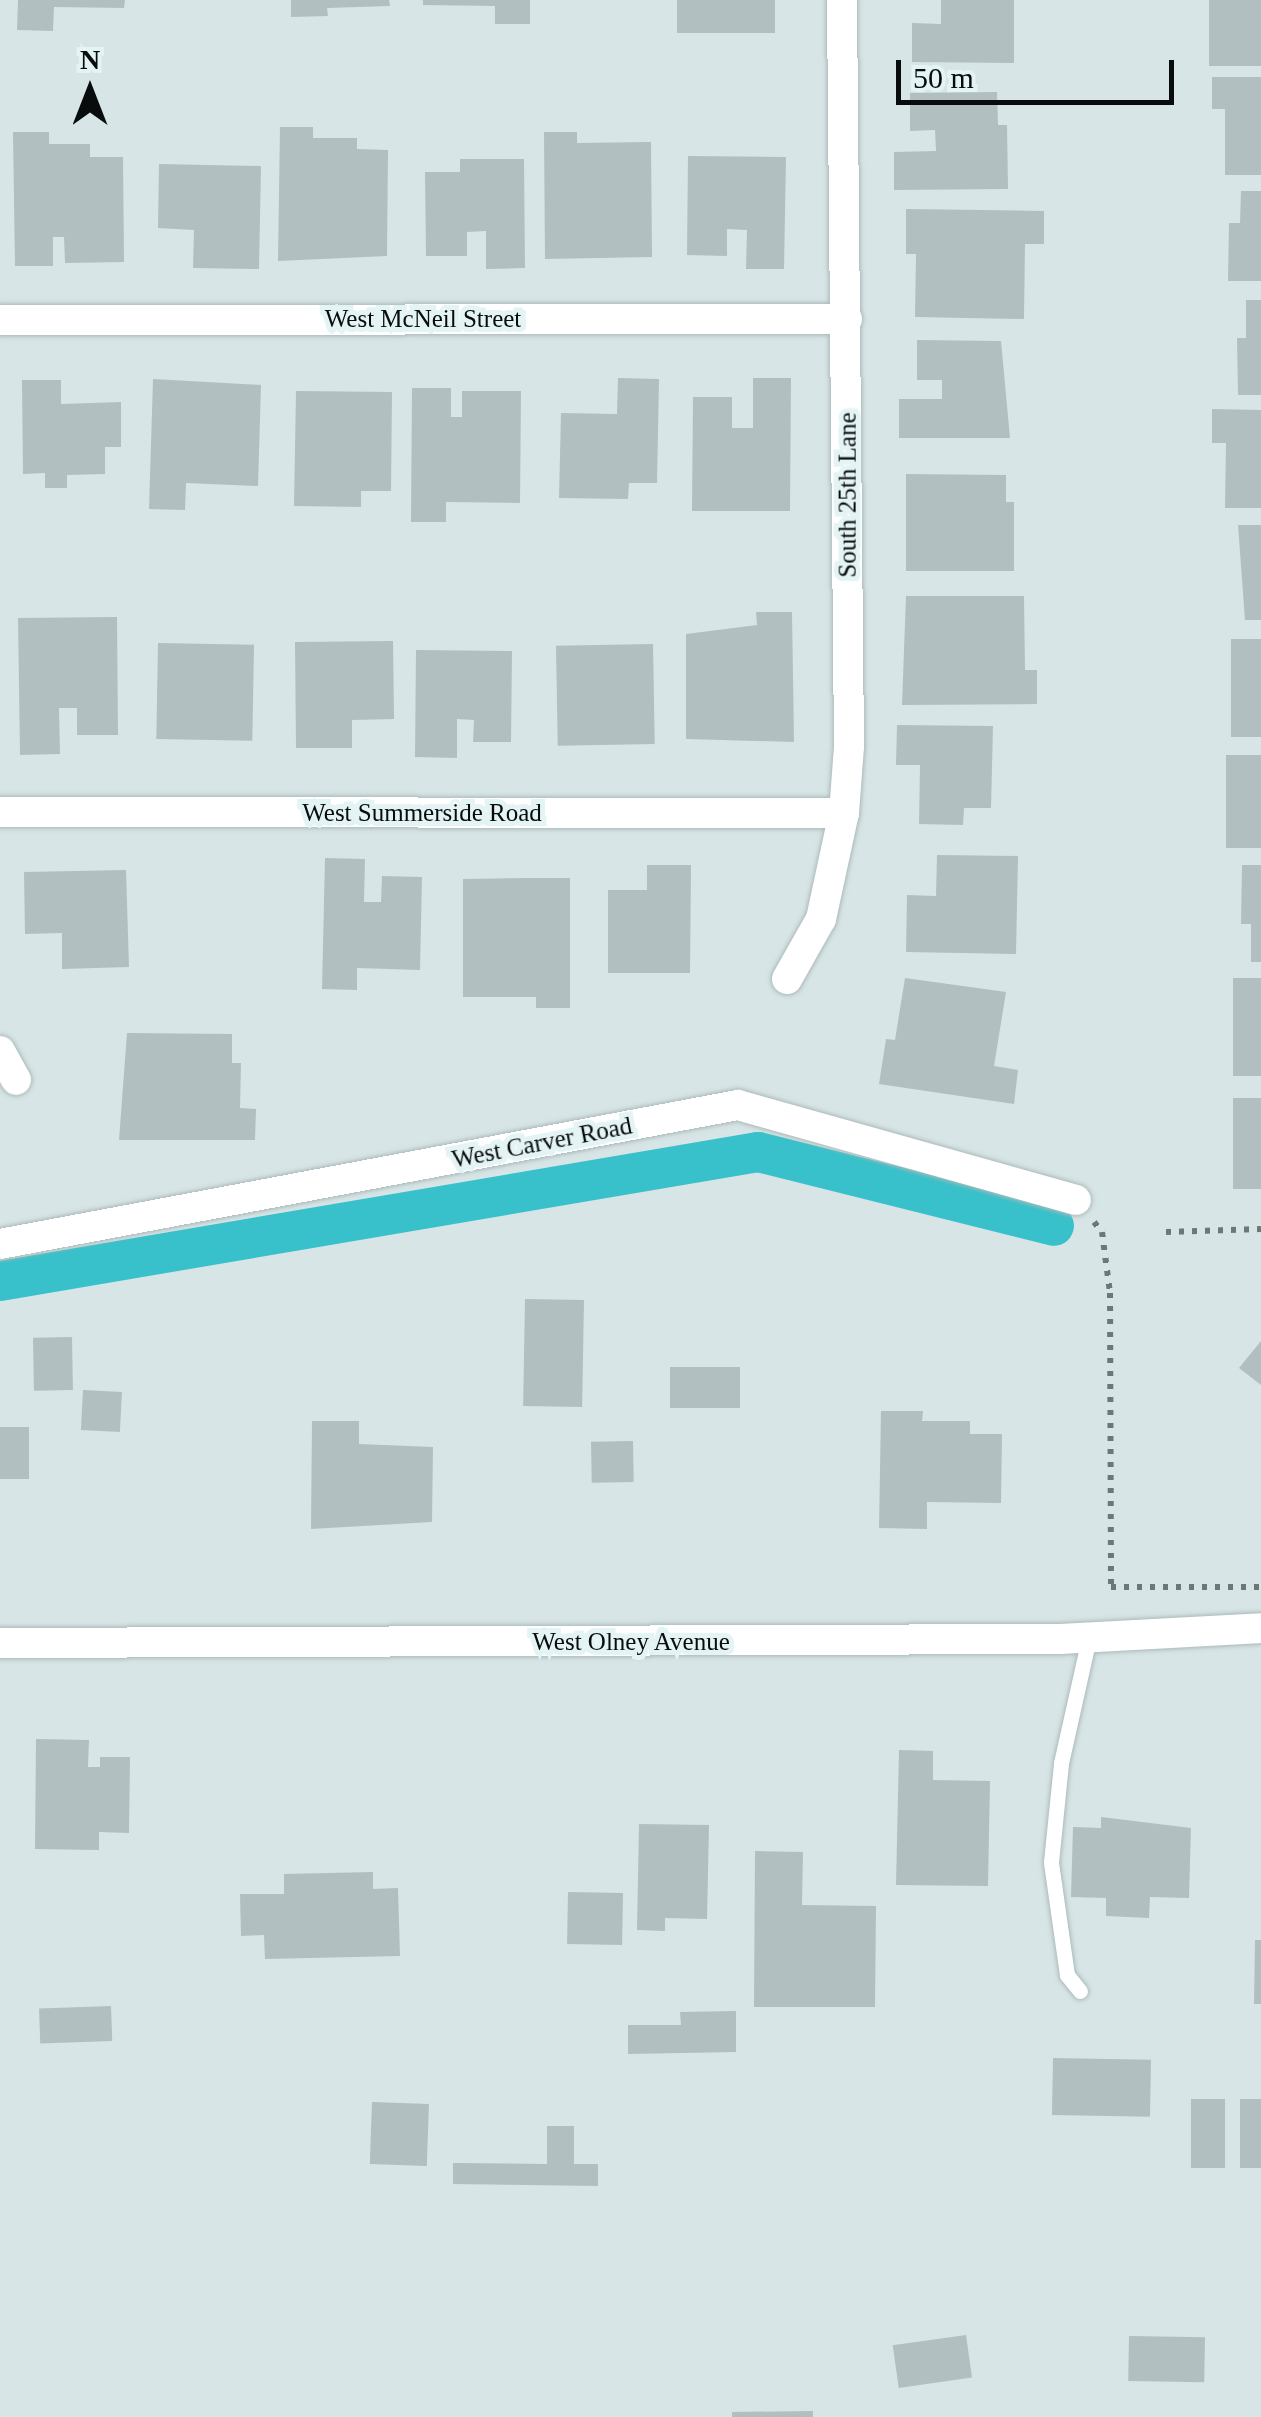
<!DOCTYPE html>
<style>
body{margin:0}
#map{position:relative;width:1261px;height:2417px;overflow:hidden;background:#d7e5e6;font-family:Georgia,serif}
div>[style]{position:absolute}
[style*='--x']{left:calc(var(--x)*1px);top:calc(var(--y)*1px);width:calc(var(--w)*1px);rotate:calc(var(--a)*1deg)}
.canal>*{height:40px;margin:-20px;padding:0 20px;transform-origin:20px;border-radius:20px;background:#38c1ca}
.building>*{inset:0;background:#b1bfc0;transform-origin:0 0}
.path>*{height:6px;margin-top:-3px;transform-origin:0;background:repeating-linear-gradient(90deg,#6e7778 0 5px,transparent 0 13px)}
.roads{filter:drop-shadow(0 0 2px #acbabb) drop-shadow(0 0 2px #acbabb)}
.service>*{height:15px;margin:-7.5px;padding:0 7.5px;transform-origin:7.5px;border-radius:7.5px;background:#fff}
.minor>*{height:30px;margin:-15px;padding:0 15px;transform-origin:15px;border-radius:15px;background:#fff}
span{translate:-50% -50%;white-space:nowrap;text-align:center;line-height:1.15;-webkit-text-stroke:10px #e4f3f4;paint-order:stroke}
.street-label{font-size:25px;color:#080c0d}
.north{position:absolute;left:40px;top:40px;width:100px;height:100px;-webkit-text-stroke:8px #e4f3f4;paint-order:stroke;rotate:0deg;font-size:28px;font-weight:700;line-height:40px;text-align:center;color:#080c0d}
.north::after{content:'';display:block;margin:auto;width:35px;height:45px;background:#080c0d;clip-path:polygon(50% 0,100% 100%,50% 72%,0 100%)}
.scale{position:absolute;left:896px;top:60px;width:278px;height:45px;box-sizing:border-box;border:5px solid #080c0d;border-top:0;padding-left:12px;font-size:30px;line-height:35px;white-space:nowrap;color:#080c0d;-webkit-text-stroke:8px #e4f3f4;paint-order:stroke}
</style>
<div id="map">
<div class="canal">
<div style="--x:0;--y:1281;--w:769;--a:-9.66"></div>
<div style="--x:758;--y:1152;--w:305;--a:14"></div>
</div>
<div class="building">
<div style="clip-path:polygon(18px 0,125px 0,124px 8px,54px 7px,53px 31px,17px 30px)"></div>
<div style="clip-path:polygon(291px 0,389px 0,390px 6px,327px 8px,328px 16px,291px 17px)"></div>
<div style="clip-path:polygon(423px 0,530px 0,530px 24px,495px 24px,495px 6px,423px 5px)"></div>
<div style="left:677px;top:0;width:98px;height:33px"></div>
<div style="clip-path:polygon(941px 0,1014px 0,1014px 63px,912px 62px,912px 23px,941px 24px)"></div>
<div style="left:1209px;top:0;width:52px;height:66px"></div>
<div style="clip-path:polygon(1212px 77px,1261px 77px,1261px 175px,1225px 175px,1225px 109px,1212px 109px)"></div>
<div style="clip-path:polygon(997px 92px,998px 125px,1007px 125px,1008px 189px,894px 190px,894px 152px,936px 151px,935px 130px,910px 131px,910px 93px)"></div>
<div style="clip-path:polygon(280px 127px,313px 127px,313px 138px,357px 138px,357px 149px,388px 150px,387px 256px,278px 261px)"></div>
<div style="clip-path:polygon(13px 132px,49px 132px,49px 144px,90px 144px,90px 157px,123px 157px,124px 262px,65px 263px,64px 237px,53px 237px,53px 266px,15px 266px)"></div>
<div style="clip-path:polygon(544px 132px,577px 132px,577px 143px,651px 142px,652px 257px,545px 259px)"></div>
<div style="clip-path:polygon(688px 156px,786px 157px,784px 269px,746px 269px,747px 230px,727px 229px,727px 256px,687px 255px)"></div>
<div style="clip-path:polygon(460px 159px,524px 159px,525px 268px,486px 269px,486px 231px,467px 232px,467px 256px,426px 256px,425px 172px,460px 172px)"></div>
<div style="clip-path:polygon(159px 164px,261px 166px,259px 269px,193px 268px,194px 230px,158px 228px)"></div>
<div style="clip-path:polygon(1241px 191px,1261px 191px,1261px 281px,1228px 281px,1229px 223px,1240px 223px)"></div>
<div style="clip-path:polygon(906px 209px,1044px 211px,1044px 244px,1025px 244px,1024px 319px,915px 317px,916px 254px,906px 254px)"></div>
<div style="clip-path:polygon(1246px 300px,1261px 300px,1261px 395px,1238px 395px,1237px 338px,1246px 338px)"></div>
<div style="clip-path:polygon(917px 340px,1001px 341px,1010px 438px,899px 438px,899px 399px,942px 399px,942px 380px,917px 380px)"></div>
<div style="clip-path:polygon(618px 378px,659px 379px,657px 483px,629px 483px,628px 499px,559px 498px,561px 413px,617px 414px)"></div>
<div style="clip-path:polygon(753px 378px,791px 378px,790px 511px,692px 511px,693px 397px,732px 397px,732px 428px,753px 428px)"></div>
<div style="clip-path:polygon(153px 379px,261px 385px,258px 486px,186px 483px,185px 510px,149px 509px)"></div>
<div style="clip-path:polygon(22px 380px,61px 380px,61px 404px,121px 402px,121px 447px,105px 447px,105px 474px,67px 475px,67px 488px,45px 488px,45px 473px,23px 474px)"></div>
<div style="clip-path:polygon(412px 388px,451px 388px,451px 417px,462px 417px,462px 391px,521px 391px,520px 503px,446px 502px,446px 522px,411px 522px)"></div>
<div style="clip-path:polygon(296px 391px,392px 392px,391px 491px,361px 491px,361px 507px,294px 506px)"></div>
<div style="clip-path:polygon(1212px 409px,1261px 410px,1261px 508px,1225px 508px,1226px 443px,1212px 443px)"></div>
<div style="clip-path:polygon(906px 474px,1006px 475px,1006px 502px,1014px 502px,1014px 571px,906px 571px)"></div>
<div style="clip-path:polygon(1238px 525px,1261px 525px,1261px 620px,1245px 620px)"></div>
<div style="clip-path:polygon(906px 596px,1024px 596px,1025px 670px,1037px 670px,1037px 704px,902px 705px)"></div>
<div style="clip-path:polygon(756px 612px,792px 612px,794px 742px,686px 739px,686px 634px,757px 625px)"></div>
<div style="clip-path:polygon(117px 617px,118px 735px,77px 735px,77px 708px,59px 708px,60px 754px,20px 755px,18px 618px)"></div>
<div style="left:1261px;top:639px;width:98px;height:30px;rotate:90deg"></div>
<div style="clip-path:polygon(393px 641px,394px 719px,352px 720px,352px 748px,296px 748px,295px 642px)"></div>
<div style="left:158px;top:643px;width:96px;height:96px;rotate:1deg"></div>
<div style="left:653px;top:644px;width:100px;height:97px;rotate:89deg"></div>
<div style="clip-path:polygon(416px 650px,512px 651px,511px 742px,473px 742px,474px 720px,457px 719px,457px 758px,415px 757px)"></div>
<div style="clip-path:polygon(897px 725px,993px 726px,991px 808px,964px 808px,963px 825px,919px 824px,920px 765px,896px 765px)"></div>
<div style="left:1226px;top:755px;width:35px;height:93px"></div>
<div style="clip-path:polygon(937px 855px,1018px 856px,1016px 954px,906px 952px,907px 895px,936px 896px)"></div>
<div style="clip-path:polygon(325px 858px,365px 859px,364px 902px,381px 902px,382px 876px,422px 877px,420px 970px,357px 968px,357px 990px,322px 989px)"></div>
<div style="clip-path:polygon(647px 865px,691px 865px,690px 973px,608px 973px,608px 890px,647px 890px)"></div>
<div style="clip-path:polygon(1242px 865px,1261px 865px,1261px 962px,1251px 962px,1251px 924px,1241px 924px)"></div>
<div style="clip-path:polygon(126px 870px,129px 967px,62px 969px,62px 933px,25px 934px,24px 872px)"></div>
<div style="clip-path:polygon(526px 878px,570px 878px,570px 1008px,536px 1008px,536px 997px,463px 997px,463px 879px)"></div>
<div style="clip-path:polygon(905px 978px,1006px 992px,994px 1066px,1018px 1070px,1014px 1104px,879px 1084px,886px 1039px,895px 1040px)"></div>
<div style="left:1233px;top:978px;width:28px;height:98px"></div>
<div style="clip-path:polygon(127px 1033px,232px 1034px,232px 1063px,241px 1063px,240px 1108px,256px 1109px,255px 1140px,119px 1140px)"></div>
<div style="left:1233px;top:1098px;width:28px;height:91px"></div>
<div style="left:525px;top:1299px;width:59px;height:107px;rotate:1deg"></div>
<div style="left:72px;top:1337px;width:53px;height:39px;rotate:89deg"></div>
<div style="clip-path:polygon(1261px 1341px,1261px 1385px,1239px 1368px)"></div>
<div style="left:670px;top:1367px;width:70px;height:41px"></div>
<div style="left:83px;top:1390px;width:39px;height:40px;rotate:3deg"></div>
<div style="clip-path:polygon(881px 1411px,923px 1411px,922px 1421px,970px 1421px,970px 1434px,1002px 1434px,1001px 1503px,927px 1502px,927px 1529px,879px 1528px)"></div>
<div style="clip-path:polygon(312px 1421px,359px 1421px,359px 1444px,433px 1447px,432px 1522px,311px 1529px)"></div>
<div style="left:0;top:1427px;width:29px;height:52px"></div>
<div style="left:633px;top:1441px;width:41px;height:42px;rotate:89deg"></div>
<div style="clip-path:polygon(36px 1739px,89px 1740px,88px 1767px,100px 1767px,100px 1757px,130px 1757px,129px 1833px,99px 1832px,99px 1850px,35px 1849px)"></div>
<div style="clip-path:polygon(899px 1750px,933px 1751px,933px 1780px,990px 1781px,988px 1886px,896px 1885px)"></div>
<div style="clip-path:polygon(1101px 1817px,1191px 1828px,1189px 1898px,1150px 1897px,1149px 1918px,1106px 1916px,1106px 1898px,1071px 1897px,1073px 1827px,1101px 1828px)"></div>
<div style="clip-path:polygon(639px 1824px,709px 1825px,707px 1919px,665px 1918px,665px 1931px,637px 1930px)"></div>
<div style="clip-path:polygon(755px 1851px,803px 1852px,802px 1905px,876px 1906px,875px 2007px,754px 2007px)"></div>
<div style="clip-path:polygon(373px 1872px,373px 1889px,398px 1888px,400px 1956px,265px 1959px,264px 1935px,241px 1936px,240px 1894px,284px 1894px,284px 1874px)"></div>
<div style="left:568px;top:1892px;width:55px;height:52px;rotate:1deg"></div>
<div style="clip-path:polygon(1255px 1940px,1261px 1940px,1261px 2004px,1254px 2004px)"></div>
<div style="left:111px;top:2006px;width:35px;height:72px;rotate:88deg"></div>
<div style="clip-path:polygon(736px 2011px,736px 2052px,628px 2054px,628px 2025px,681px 2025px,680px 2012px)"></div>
<div style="left:1053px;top:2058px;width:98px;height:57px;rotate:1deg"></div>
<div style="left:1191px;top:2099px;width:34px;height:69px"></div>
<div style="left:1240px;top:2099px;width:21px;height:69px"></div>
<div style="left:372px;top:2102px;width:57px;height:62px;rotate:2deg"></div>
<div style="clip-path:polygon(547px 2126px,574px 2126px,574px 2164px,598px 2164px,598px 2186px,453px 2184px,453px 2163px,547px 2164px)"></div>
<div style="left:966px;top:2335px;width:43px;height:74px;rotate:82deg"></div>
<div style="left:1129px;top:2336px;width:76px;height:45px;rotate:1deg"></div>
<div style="clip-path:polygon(813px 2411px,813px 2417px,732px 2417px,732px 2412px)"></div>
</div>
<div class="path">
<div style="--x:1094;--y:1222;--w:13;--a:51"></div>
<div style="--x:1102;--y:1232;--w:62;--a:82.5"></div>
<div style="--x:1110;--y:1293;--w:294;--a:89.8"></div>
<div style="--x:1111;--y:1587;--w:150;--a:0"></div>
<div style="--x:1166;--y:1232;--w:95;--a:-1.8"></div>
</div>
<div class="roads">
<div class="service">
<div style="--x:1080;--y:1991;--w:21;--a:-129"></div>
<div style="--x:1067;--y:1975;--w:114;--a:-98.1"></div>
<div style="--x:1051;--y:1862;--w:100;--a:-84.2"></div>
<div style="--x:1061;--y:1763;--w:128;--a:-77.4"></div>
</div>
<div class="minor">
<div style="--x:0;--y:320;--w:847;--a:-0.07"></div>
<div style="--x:0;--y:812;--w:844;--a:0.07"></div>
<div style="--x:787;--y:979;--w:69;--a:-60.5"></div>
<div style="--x:821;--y:919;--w:108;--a:-77.8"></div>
<div style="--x:844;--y:813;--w:66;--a:-85.7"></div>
<div style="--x:849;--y:747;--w:747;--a:-90.54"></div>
<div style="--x:0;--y:1051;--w:33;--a:61"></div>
<div style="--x:0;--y:1244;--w:751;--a:-10.67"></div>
<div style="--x:738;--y:1105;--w:351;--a:15.7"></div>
<div style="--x:0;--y:1643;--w:1061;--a:-0.22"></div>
<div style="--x:1061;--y:1639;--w:200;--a:-3.1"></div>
</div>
</div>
<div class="street-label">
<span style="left:423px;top:319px">West McNeil Street</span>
<span style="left:848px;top:495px;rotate:-90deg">South 25th Lane</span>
<span style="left:422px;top:813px">West Summerside Road</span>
<span style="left:542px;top:1143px;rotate:-11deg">West Carver Road</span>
<span style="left:631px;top:1642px">West Olney Avenue</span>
</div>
<div class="north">N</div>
<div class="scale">50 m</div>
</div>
